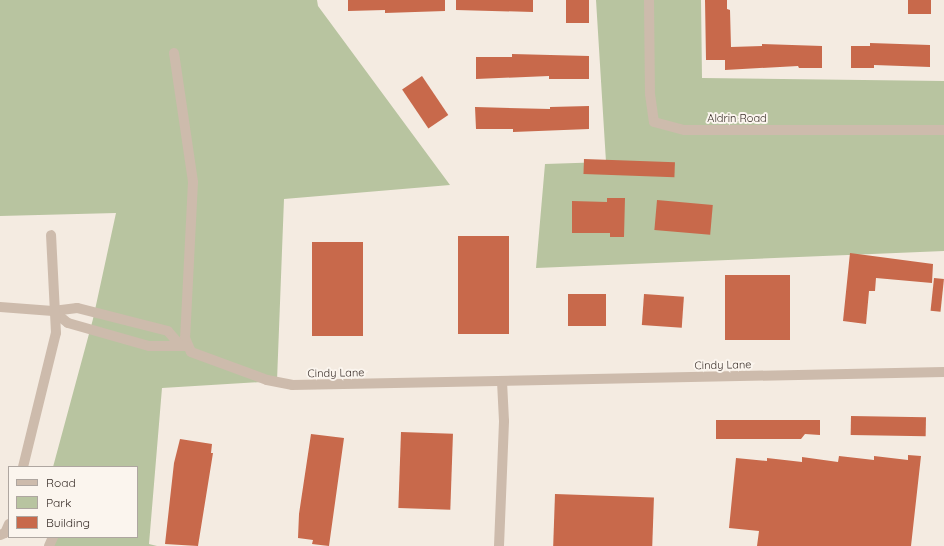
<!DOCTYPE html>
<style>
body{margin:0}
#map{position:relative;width:944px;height:546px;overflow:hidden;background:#f4ebe1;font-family:Quicksand,sans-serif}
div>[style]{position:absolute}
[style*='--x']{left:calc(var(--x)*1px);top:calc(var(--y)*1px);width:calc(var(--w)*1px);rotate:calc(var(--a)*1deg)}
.green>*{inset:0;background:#b8c4a0}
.building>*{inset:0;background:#c8694b;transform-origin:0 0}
.minor>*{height:10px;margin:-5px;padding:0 5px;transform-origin:5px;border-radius:5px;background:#cdbbac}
span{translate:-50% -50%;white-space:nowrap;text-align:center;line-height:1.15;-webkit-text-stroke:4px #fbf5ee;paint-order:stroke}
.street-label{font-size:11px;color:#3b302b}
.legend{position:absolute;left:8px;top:466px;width:130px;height:72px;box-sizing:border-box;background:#fbf5ee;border:1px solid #aea6a0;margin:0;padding:5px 7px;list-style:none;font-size:12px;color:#3b302b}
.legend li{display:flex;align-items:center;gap:8px;height:20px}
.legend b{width:20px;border:1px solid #aea6a0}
</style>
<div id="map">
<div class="green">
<div style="clip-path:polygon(0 0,317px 0,318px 6px,450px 185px,284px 199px,277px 381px,162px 388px,149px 544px,157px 546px,48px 546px,52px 537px,137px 537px,137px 467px,53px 467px,93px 319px,116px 213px,0 216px)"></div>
<div style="clip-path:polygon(596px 0,701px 0,702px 78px,944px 81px,944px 251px,536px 268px,545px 164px,606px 162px)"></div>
</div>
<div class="building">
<div style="clip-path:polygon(348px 0,445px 0,445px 11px,385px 13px,385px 10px,348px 11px)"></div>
<div style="clip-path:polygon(456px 0,533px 0,533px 12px,456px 10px)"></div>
<div style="left:566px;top:0;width:23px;height:23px"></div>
<div style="clip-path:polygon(705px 0,727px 0,727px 9px,730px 10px,731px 47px,762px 46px,762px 44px,822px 46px,822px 68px,799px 68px,798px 66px,725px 70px,725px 60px,706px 60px)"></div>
<div style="left:908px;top:0;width:23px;height:14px"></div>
<div style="clip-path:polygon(870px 43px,930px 45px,930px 67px,874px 65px,874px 68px,851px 68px,851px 46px,870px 46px)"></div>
<div style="clip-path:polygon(512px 54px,589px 56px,589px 79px,549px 79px,549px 76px,476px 79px,476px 57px,512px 57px)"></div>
<div style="left:422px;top:76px;width:47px;height:24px;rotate:56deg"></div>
<div style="clip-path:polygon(589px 106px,589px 129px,513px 132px,513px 129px,476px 129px,475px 107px,550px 109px,550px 107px)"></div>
<div style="left:584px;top:159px;width:91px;height:15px;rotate:2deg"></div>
<div style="clip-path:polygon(607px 198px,625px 198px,624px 237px,610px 237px,610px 233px,572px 233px,572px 201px,607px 202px)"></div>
<div style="left:657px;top:200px;width:56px;height:30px;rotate:5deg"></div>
<div style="left:458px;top:236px;width:51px;height:98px"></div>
<div style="left:312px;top:242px;width:51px;height:94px"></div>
<div style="clip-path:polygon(850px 253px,933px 264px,932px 283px,876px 278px,875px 291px,869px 291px,866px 324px,843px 321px)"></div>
<div style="left:725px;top:275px;width:65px;height:65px"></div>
<div style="left:934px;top:278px;width:10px;height:33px;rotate:6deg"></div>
<div style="left:568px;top:294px;width:38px;height:32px"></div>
<div style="left:644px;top:294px;width:40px;height:31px;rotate:4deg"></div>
<div style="left:851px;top:416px;width:75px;height:19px;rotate:1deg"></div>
<div style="clip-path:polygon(716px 420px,820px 420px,820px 435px,805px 434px,801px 439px,716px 439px)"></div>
<div style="left:401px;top:432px;width:52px;height:76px;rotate:2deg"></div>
<div style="clip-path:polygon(311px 434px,344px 438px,329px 546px,312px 544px,313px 540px,298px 538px,299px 514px)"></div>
<div style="clip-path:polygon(180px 439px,212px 444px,211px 453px,213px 453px,198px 546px,165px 544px,174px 463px)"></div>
<div style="clip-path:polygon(908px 455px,921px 456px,911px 546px,757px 546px,759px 531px,729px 528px,736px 458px,767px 461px,767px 458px,802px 462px,802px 457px,838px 462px,839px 456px,874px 460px,874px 456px,908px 460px)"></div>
<div style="left:555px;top:494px;width:99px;height:52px;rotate:2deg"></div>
</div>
<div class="minor">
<div style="--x:649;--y:0;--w:94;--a:89.4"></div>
<div style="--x:650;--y:94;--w:28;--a:82"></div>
<div style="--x:654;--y:122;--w:31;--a:15"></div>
<div style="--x:684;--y:130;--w:260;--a:0"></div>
<div style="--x:174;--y:53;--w:130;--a:81.6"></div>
<div style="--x:193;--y:182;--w:156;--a:92.9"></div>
<div style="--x:185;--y:338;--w:15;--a:67"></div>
<div style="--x:191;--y:352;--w:81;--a:20.2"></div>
<div style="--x:267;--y:380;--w:25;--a:11"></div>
<div style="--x:292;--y:385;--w:652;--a:-1.14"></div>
<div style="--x:0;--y:307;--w:53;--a:4.3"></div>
<div style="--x:180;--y:345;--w:18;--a:-131"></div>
<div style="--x:168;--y:331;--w:94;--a:-165.8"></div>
<div style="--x:77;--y:308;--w:24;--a:173"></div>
<div style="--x:53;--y:311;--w:19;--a:39"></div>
<div style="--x:68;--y:323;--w:84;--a:15.9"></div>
<div style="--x:149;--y:346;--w:37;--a:0"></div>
<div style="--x:23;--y:467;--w:138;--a:-76.2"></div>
<div style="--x:56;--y:333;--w:98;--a:-92.9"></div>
<div style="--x:0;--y:535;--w:5;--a:-22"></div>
<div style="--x:5;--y:533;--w:10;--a:-66"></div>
<div style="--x:49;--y:546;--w:10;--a:-66"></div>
<div style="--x:499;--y:546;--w:125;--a:-87.7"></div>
<div style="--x:504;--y:421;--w:40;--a:-92.9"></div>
</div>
<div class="street-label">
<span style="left:737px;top:118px">Aldrin Road</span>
<span style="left:723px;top:365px;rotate:-1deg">Cindy Lane</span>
<span style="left:336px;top:373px;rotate:-1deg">Cindy Lane</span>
</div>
<ul class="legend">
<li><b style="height:5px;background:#cdbbac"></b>Road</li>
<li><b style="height:11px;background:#b8c4a0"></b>Park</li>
<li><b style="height:11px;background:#c8694b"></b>Building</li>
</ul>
</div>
